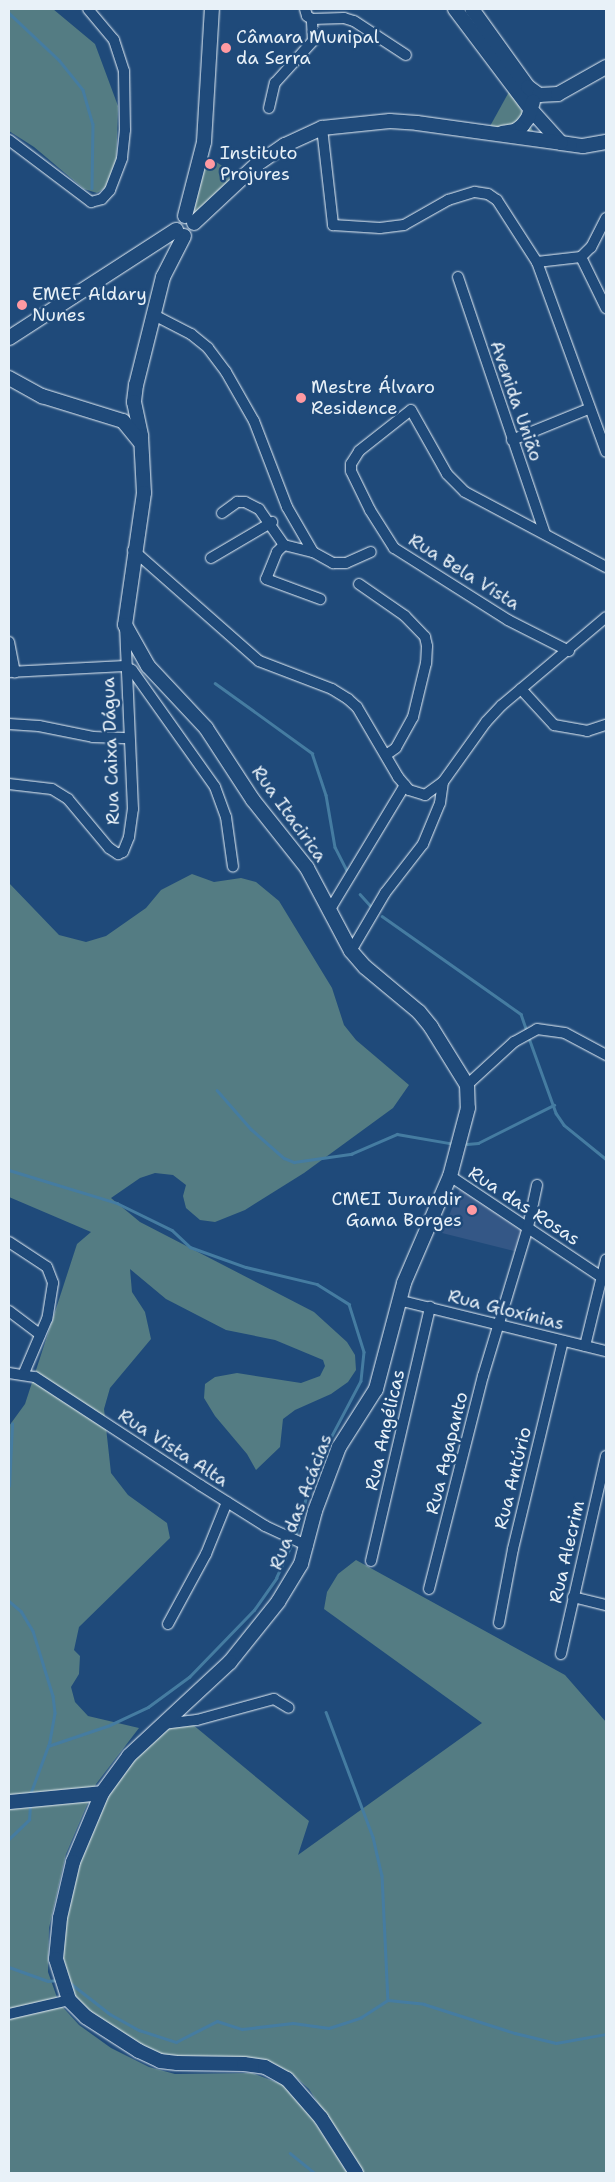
<!DOCTYPE html>
<meta charset="utf-8">
<style>
body{margin:0}
#map{position:relative;width:615px;height:2182px;overflow:hidden;background:#1f4a7a;font-family:"Shantell Sans",sans-serif}
div>[style]{position:absolute}
[style*='--x']{left:calc(var(--x)*1px);top:calc(var(--y)*1px);width:calc(var(--w)*1px);rotate:calc(var(--a)*1deg)}
.built>*{inset:0;background:#345786}
.green>*{inset:0;background:#547c83}
.stream>*{height:2.5px;margin:-1.25px;padding:0 1.25px;transform-origin:1.25px;border-radius:1.25px;background:#457ca1}
.roads{filter:drop-shadow(0 0 1px #e8f1f8) drop-shadow(0 0 1px #e8f1f8)}
.street>*{height:10px;margin:-5px;padding:0 5px;transform-origin:5px;border-radius:5px;background:#1f4a7a}
.secondary>*{height:14px;margin:-7px;padding:0 7px;transform-origin:7px;border-radius:7px;background:#1f4a7a}
.dots>*{width:14px;height:14px;translate:-50% -50%;box-sizing:border-box;border:2px solid #1f4a7a;border-radius:50%}
span{translate:-50% -50%;white-space:nowrap;text-align:center;line-height:1.15;-webkit-text-stroke:5px #1f4a7a;paint-order:stroke}
.poi-label{font-size:18px;color:#e8f1f8}
.left{translate:0 -50%;text-align:left}
.right{translate:-100% -50%;text-align:right}
.street-label{font-size:18px;color:#e8f1f8}
.frame{position:absolute;inset:0;border:10px solid #e8f1f8;pointer-events:none}
</style>
<div id="map">
<div class="built">
<div style="clip-path:polygon(461px 1186px,525px 1233px,518px 1252px,442px 1233px)"></div>
</div>
<div class="green">
<div style="clip-path:polygon(9px 9px,53px 9px,95px 44px,118px 106px,116px 174px,109px 186px,97px 193px,84px 189px,34px 147px,9px 131px)"></div>
<div style="clip-path:polygon(510px 90px,533px 131px,489px 128px)"></div>
<div style="clip-path:polygon(208px 157px,237px 175px,199px 216px,192px 210px)"></div>
<div style="clip-path:polygon(192px 874px,214px 882px,241px 878px,256px 882px,279px 901px,332px 988px,344px 1025px,356px 1040px,409px 1085px,393px 1108px,304px 1173px,245px 1210px,215px 1222px,200px 1220px,186px 1208px,183px 1196px,186px 1185px,173px 1175px,155px 1173px,140px 1178px,111px 1198px,140px 1222px,314px 1312px,347px 1342px,355px 1355px,356px 1370px,348px 1382px,331px 1394px,295px 1410px,283px 1419px,280px 1447px,256px 1470px,247px 1454px,215px 1416px,204px 1398px,205px 1384px,215px 1377px,237px 1373px,301px 1383px,320px 1376px,325px 1366px,323px 1360px,275px 1340px,226px 1330px,166px 1299px,130px 1269px,132px 1292px,145px 1312px,151px 1339px,110px 1388px,104px 1409px,111px 1473px,128px 1495px,167px 1523px,170px 1538px,79px 1627px,74px 1650px,80px 1656px,79px 1674px,71px 1687px,75px 1702px,88px 1716px,139px 1728px,96px 1784px,66px 1854px,49px 1928px,48px 1972px,59px 2003px,79px 2025px,111px 2048px,149px 2067px,175px 2074px,252px 2073px,284px 2085px,299px 2098px,348px 2173px,9px 2173px,9px 1426px,25px 1404px,77px 1244px,91px 1232px,9px 1197px,9px 883px,59px 935px,86px 942px,106px 936px,146px 908px,161px 890px)"></div>
<div style="clip-path:polygon(356px 1560px,565px 1675px,606px 1722px,606px 2173px,362px 2173px,309px 2089px,292px 2074px,274px 2064px,253px 2059px,177px 2060px,153px 2054px,118px 2036px,70px 1995px,61px 1969px,63px 1930px,79px 1859px,108px 1791px,160px 1729px,192px 1724px,309px 1821px,298px 1855px,482px 1723px,324px 1609px,327px 1592px,338px 1574px)"></div>
</div>
<div class="stream">
<div style="--x:9;--y:13;--w:69;--a:43.2"></div>
<div style="--x:59;--y:60;--w:38;--a:51"></div>
<div style="--x:83;--y:90;--w:35;--a:74"></div>
<div style="--x:93;--y:124;--w:64;--a:90.9"></div>
<div style="--x:215;--y:683;--w:120;--a:35.8"></div>
<div style="--x:312;--y:753;--w:44;--a:71.6"></div>
<div style="--x:326;--y:795;--w:53;--a:80.2"></div>
<div style="--x:335;--y:847;--w:29;--a:63"></div>
<div style="--x:360;--y:894;--w:15;--a:48"></div>
<div style="--x:382;--y:916;--w:170;--a:35.2"></div>
<div style="--x:521;--y:1014;--w:18;--a:71"></div>
<div style="--x:529;--y:1038;--w:80;--a:70.2"></div>
<div style="--x:556;--y:1113;--w:14;--a:56"></div>
<div style="--x:564;--y:1125;--w:54;--a:39"></div>
<div style="--x:217;--y:1090;--w:52;--a:48.9"></div>
<div style="--x:251;--y:1129;--w:44;--a:41.3"></div>
<div style="--x:284;--y:1158;--w:11;--a:22"></div>
<div style="--x:294;--y:1162;--w:58;--a:-8"></div>
<div style="--x:351;--y:1154;--w:50;--a:-23.5"></div>
<div style="--x:397;--y:1134;--w:59;--a:9.8"></div>
<div style="--x:467;--y:1144;--w:11;--a:-5"></div>
<div style="--x:478;--y:1143;--w:85;--a:-26.6"></div>
<div style="--x:9;--y:1170;--w:113;--a:17"></div>
<div style="--x:117;--y:1203;--w:61;--a:26.1"></div>
<div style="--x:172;--y:1230;--w:25;--a:43"></div>
<div style="--x:190;--y:1247;--w:59;--a:19.7"></div>
<div style="--x:246;--y:1267;--w:73;--a:13.5"></div>
<div style="--x:317;--y:1284;--w:38;--a:32"></div>
<div style="--x:349;--y:1304;--w:50;--a:72.6"></div>
<div style="--x:364;--y:1352;--w:29;--a:96"></div>
<div style="--x:361;--y:1381;--w:101;--a:117.8"></div>
<div style="--x:314;--y:1470;--w:68;--a:105.3"></div>
<div style="--x:9;--y:1486;--w:62;--a:-87.2"></div>
<div style="--x:9;--y:1601;--w:16;--a:40"></div>
<div style="--x:21;--y:1611;--w:23;--a:59"></div>
<div style="--x:33;--y:1631;--w:68;--a:72.9"></div>
<div style="--x:53;--y:1696;--w:17;--a:83"></div>
<div style="--x:55;--y:1713;--w:29;--a:100"></div>
<div style="--x:50;--y:1742;--w:58;--a:110.3"></div>
<div style="--x:326;--y:1712;--w:134;--a:69.4"></div>
<div style="--x:373;--y:1837;--w:39;--a:77"></div>
<div style="--x:382;--y:1875;--w:125;--a:87.3"></div>
<div style="--x:48;--y:1746;--w:65;--a:-18.7"></div>
<div style="--x:110;--y:1725;--w:42;--a:-25.3"></div>
<div style="--x:148;--y:1707;--w:51;--a:-36.2"></div>
<div style="--x:189;--y:1677;--w:93;--a:-45.9"></div>
<div style="--x:254;--y:1610;--w:39;--a:-55"></div>
<div style="--x:276;--y:1578;--w:41;--a:-65.3"></div>
<div style="--x:9;--y:1839;--w:28;--a:-44"></div>
<div style="--x:29;--y:1820;--w:16;--a:-86"></div>
<div style="--x:9;--y:1967;--w:41;--a:19.7"></div>
<div style="--x:48;--y:1981;--w:9;--a:-6"></div>
<div style="--x:69;--y:1982;--w:52;--a:38"></div>
<div style="--x:110;--y:2014;--w:33;--a:29"></div>
<div style="--x:139;--y:2030;--w:39;--a:18"></div>
<div style="--x:176;--y:2042;--w:46;--a:-27.1"></div>
<div style="--x:217;--y:2021;--w:26;--a:18"></div>
<div style="--x:242;--y:2029;--w:51;--a:-6.7"></div>
<div style="--x:293;--y:2023;--w:36;--a:8"></div>
<div style="--x:329;--y:2028;--w:33;--a:-18"></div>
<div style="--x:360;--y:2018;--w:33;--a:-33"></div>
<div style="--x:388;--y:2000;--w:36;--a:6"></div>
<div style="--x:424;--y:2004;--w:96;--a:17.7"></div>
<div style="--x:515;--y:2033;--w:42;--a:13.7"></div>
<div style="--x:556;--y:2043;--w:51;--a:-10.2"></div>
<div style="--x:290;--y:2153;--w:32;--a:39"></div>
</div>
<div class="roads">
<div class="street">
<div style="--x:305;--y:9;--w:7;--a:74"></div>
<div style="--x:307;--y:16;--w:6;--a:31"></div>
<div style="--x:312;--y:19;--w:32;--a:-2"></div>
<div style="--x:344;--y:18;--w:10;--a:17"></div>
<div style="--x:354;--y:21;--w:62;--a:33.2"></div>
<div style="--x:269;--y:108;--w:26;--a:-77"></div>
<div style="--x:275;--y:83;--w:57;--a:-47.9"></div>
<div style="--x:313;--y:41;--w:22;--a:-93"></div>
<div style="--x:322;--y:128;--w:98;--a:83.5"></div>
<div style="--x:333;--y:225;--w:47;--a:3.7"></div>
<div style="--x:380;--y:228;--w:24;--a:-7"></div>
<div style="--x:404;--y:225;--w:51;--a:-29.6"></div>
<div style="--x:448;--y:200;--w:28;--a:-17"></div>
<div style="--x:475;--y:192;--w:13;--a:9"></div>
<div style="--x:488;--y:194;--w:11;--a:34"></div>
<div style="--x:497;--y:200;--w:74;--a:57.2"></div>
<div style="--x:537;--y:262;--w:202;--a:70"></div>
<div style="--x:9;--y:140;--w:103;--a:37.1"></div>
<div style="--x:91;--y:202;--w:11;--a:-15"></div>
<div style="--x:102;--y:199;--w:12;--a:-48"></div>
<div style="--x:110;--y:190;--w:34;--a:-69"></div>
<div style="--x:122;--y:158;--w:28;--a:-84"></div>
<div style="--x:125;--y:130;--w:59;--a:-91"></div>
<div style="--x:124;--y:71;--w:33;--a:-108"></div>
<div style="--x:114;--y:40;--w:40;--a:-130"></div>
<div style="--x:606;--y:218;--w:33;--a:117"></div>
<div style="--x:591;--y:247;--w:14;--a:135"></div>
<div style="--x:581;--y:257;--w:57;--a:63.9"></div>
<div style="--x:537;--y:262;--w:44;--a:-6.5"></div>
<div style="--x:458;--y:277;--w:271;--a:71.3"></div>
<div style="--x:154;--y:315;--w:42;--a:27.2"></div>
<div style="--x:191;--y:334;--w:22;--a:39"></div>
<div style="--x:208;--y:348;--w:30;--a:53"></div>
<div style="--x:226;--y:372;--w:56;--a:60.3"></div>
<div style="--x:254;--y:421;--w:92;--a:69"></div>
<div style="--x:287;--y:507;--w:52;--a:60"></div>
<div style="--x:512;--y:440;--w:82;--a:-22.2"></div>
<div style="--x:222;--y:513;--w:19;--a:-36"></div>
<div style="--x:237;--y:502;--w:8;--a:0"></div>
<div style="--x:245;--y:502;--w:16;--a:27"></div>
<div style="--x:259;--y:509;--w:44;--a:55.2"></div>
<div style="--x:284;--y:545;--w:30;--a:14"></div>
<div style="--x:313;--y:552;--w:23;--a:29"></div>
<div style="--x:333;--y:563;--w:13;--a:0"></div>
<div style="--x:346;--y:563;--w:27;--a:-24"></div>
<div style="--x:284;--y:545;--w:10;--a:135"></div>
<div style="--x:277;--y:552;--w:29;--a:112"></div>
<div style="--x:266;--y:579;--w:58;--a:20.3"></div>
<div style="--x:133;--y:550;--w:168;--a:41.4"></div>
<div style="--x:259;--y:661;--w:78;--a:21"></div>
<div style="--x:332;--y:689;--w:19;--a:32"></div>
<div style="--x:348;--y:699;--w:12;--a:42"></div>
<div style="--x:357;--y:707;--w:81;--a:59.6"></div>
<div style="--x:398;--y:777;--w:17;--a:50"></div>
<div style="--x:409;--y:790;--w:17;--a:17"></div>
<div style="--x:425;--y:795;--w:22;--a:-36"></div>
<div style="--x:211;--y:558;--w:71;--a:-30.5"></div>
<div style="--x:359;--y:584;--w:56;--a:34.8"></div>
<div style="--x:405;--y:616;--w:29;--a:46"></div>
<div style="--x:425;--y:637;--w:9;--a:77"></div>
<div style="--x:427;--y:646;--w:17;--a:93"></div>
<div style="--x:426;--y:663;--w:56;--a:103.5"></div>
<div style="--x:413;--y:717;--w:35;--a:119"></div>
<div style="--x:396;--y:748;--w:12;--a:145"></div>
<div style="--x:9;--y:642;--w:31;--a:79"></div>
<div style="--x:569;--y:651;--w:68;--a:-153.1"></div>
<div style="--x:508;--y:620;--w:135;--a:-147.7"></div>
<div style="--x:394;--y:548;--w:45;--a:-122.3"></div>
<div style="--x:370;--y:510;--w:43;--a:-116"></div>
<div style="--x:351;--y:471;--w:7;--a:-90"></div>
<div style="--x:351;--y:464;--w:15;--a:-58"></div>
<div style="--x:359;--y:451;--w:66;--a:-38.3"></div>
<div style="--x:411;--y:410;--w:73;--a:60.6"></div>
<div style="--x:447;--y:474;--w:25;--a:45"></div>
<div style="--x:465;--y:492;--w:160;--a:28"></div>
<div style="--x:9;--y:672;--w:116;--a:-3"></div>
<div style="--x:125;--y:666;--w:8;--a:30"></div>
<div style="--x:132;--y:670;--w:143;--a:54.6"></div>
<div style="--x:215;--y:787;--w:32;--a:70"></div>
<div style="--x:226;--y:817;--w:50;--a:82"></div>
<div style="--x:521;--y:689;--w:49;--a:47.5"></div>
<div style="--x:554;--y:725;--w:34;--a:10"></div>
<div style="--x:587;--y:731;--w:20;--a:-18"></div>
<div style="--x:9;--y:724;--w:30;--a:4"></div>
<div style="--x:39;--y:726;--w:55;--a:11.5"></div>
<div style="--x:93;--y:737;--w:36;--a:2"></div>
<div style="--x:9;--y:784;--w:43;--a:6.6"></div>
<div style="--x:52;--y:789;--w:19;--a:32"></div>
<div style="--x:68;--y:799;--w:64;--a:50.1"></div>
<div style="--x:109;--y:848;--w:11;--a:34"></div>
<div style="--x:118;--y:854;--w:5;--a:-22"></div>
<div style="--x:123;--y:852;--w:16;--a:-68"></div>
<div style="--x:129;--y:837;--w:28;--a:-82"></div>
<div style="--x:133;--y:809;--w:184;--a:-92.5"></div>
<div style="--x:329;--y:911;--w:147;--a:-58.9"></div>
<div style="--x:351;--y:951;--w:67;--a:-59.6"></div>
<div style="--x:385;--y:893;--w:62;--a:-52.2"></div>
<div style="--x:423;--y:844;--w:44;--a:-67.5"></div>
<div style="--x:440;--y:803;--w:21;--a:-82"></div>
<div style="--x:443;--y:782;--w:74;--a:-54.4"></div>
<div style="--x:486;--y:722;--w:23;--a:-47"></div>
<div style="--x:502;--y:705;--w:136;--a:-40.2"></div>
<div style="--x:467;--y:1085;--w:64;--a:-42.5"></div>
<div style="--x:514;--y:1042;--w:26;--a:-29"></div>
<div style="--x:537;--y:1029;--w:28;--a:8"></div>
<div style="--x:565;--y:1033;--w:47;--a:28.2"></div>
<div style="--x:450;--y:1176;--w:187;--a:33.7"></div>
<div style="--x:9;--y:1242;--w:45;--a:33.3"></div>
<div style="--x:47;--y:1267;--w:17;--a:69"></div>
<div style="--x:53;--y:1283;--w:36;--a:99"></div>
<div style="--x:47;--y:1319;--w:59;--a:113.1"></div>
<div style="--x:398;--y:1300;--w:214;--a:13.8"></div>
<div style="--x:9;--y:1311;--w:39;--a:37"></div>
<div style="--x:585;--y:1346;--w:89;--a:-76.3"></div>
<div style="--x:9;--y:1373;--w:26;--a:9"></div>
<div style="--x:35;--y:1377;--w:197;--a:33.2"></div>
<div style="--x:200;--y:1485;--w:77;--a:32.2"></div>
<div style="--x:265;--y:1526;--w:47;--a:24.9"></div>
<div style="--x:371;--y:1561;--w:261;--a:-76.9"></div>
<div style="--x:429;--y:1589;--w:220;--a:-75.8"></div>
<div style="--x:483;--y:1376;--w:156;--a:-73.2"></div>
<div style="--x:528;--y:1227;--w:43;--a:-77.9"></div>
<div style="--x:573;--y:1597;--w:34;--a:14"></div>
<div style="--x:499;--y:1623;--w:75;--a:-79.3"></div>
<div style="--x:513;--y:1549;--w:214;--a:-76.5"></div>
<div style="--x:168;--y:1624;--w:80;--a:-61.5"></div>
<div style="--x:206;--y:1554;--w:56;--a:-68"></div>
<div style="--x:561;--y:1654;--w:203;--a:-77.2"></div>
<div style="--x:163;--y:1724;--w:34;--a:-7"></div>
<div style="--x:197;--y:1720;--w:80;--a:-15.3"></div>
<div style="--x:274;--y:1699;--w:17;--a:31"></div>
<div style="--x:9;--y:2014;--w:62;--a:-13.1"></div>
</div>
<div class="secondary">
<div style="--x:455;--y:9;--w:128;--a:53"></div>
<div style="--x:532;--y:111;--w:43;--a:47.8"></div>
<div style="--x:561;--y:143;--w:22;--a:8"></div>
<div style="--x:583;--y:146;--w:23;--a:-10"></div>
<div style="--x:472;--y:9;--w:96;--a:54.3"></div>
<div style="--x:528;--y:87;--w:14;--a:36"></div>
<div style="--x:539;--y:95;--w:19;--a:-3"></div>
<div style="--x:558;--y:94;--w:55;--a:-29.4"></div>
<div style="--x:502;--y:133;--w:13;--a:-9"></div>
<div style="--x:515;--y:131;--w:9;--a:-36"></div>
<div style="--x:522;--y:126;--w:10;--a:-53"></div>
<div style="--x:528;--y:118;--w:17;--a:-73"></div>
<div style="--x:185;--y:216;--w:76;--a:-75.6"></div>
<div style="--x:204;--y:142;--w:133;--a:-86.6"></div>
<div style="--x:194;--y:223;--w:85;--a:-43.1"></div>
<div style="--x:256;--y:165;--w:35;--a:-35"></div>
<div style="--x:285;--y:145;--w:41;--a:-24.7"></div>
<div style="--x:322;--y:128;--w:68;--a:-5.9"></div>
<div style="--x:390;--y:121;--w:27;--a:4"></div>
<div style="--x:417;--y:123;--w:145;--a:7.9"></div>
<div style="--x:184;--y:236;--w:46;--a:117.1"></div>
<div style="--x:163;--y:277;--w:111;--a:104"></div>
<div style="--x:136;--y:385;--w:17;--a:97"></div>
<div style="--x:134;--y:402;--w:35;--a:78"></div>
<div style="--x:141;--y:436;--w:57;--a:87"></div>
<div style="--x:144;--y:493;--w:133;--a:98.2"></div>
<div style="--x:125;--y:625;--w:47;--a:60.7"></div>
<div style="--x:148;--y:666;--w:85;--a:46.9"></div>
<div style="--x:206;--y:728;--w:86;--a:56.9"></div>
<div style="--x:253;--y:800;--w:87;--a:51.5"></div>
<div style="--x:307;--y:868;--w:94;--a:62.1"></div>
<div style="--x:351;--y:951;--w:21;--a:49"></div>
<div style="--x:365;--y:967;--w:70;--a:39.8"></div>
<div style="--x:419;--y:1012;--w:19;--a:51"></div>
<div style="--x:431;--y:1027;--w:68;--a:58.2"></div>
<div style="--x:467;--y:1085;--w:23;--a:88"></div>
<div style="--x:468;--y:1108;--w:70;--a:104.8"></div>
<div style="--x:450;--y:1176;--w:116;--a:113.3"></div>
<div style="--x:404;--y:1283;--w:110;--a:104.8"></div>
<div style="--x:376;--y:1389;--w:69;--a:122.5"></div>
<div style="--x:339;--y:1447;--w:68;--a:110.6"></div>
<div style="--x:315;--y:1511;--w:55;--a:104.8"></div>
<div style="--x:301;--y:1564;--w:44;--a:121.2"></div>
<div style="--x:278;--y:1602;--w:77;--a:128.7"></div>
<div style="--x:230;--y:1662;--w:138;--a:137.1"></div>
<div style="--x:129;--y:1756;--w:46;--a:126.1"></div>
<div style="--x:102;--y:1793;--w:75;--a:112.8"></div>
<div style="--x:73;--y:1862;--w:57;--a:103.1"></div>
<div style="--x:60;--y:1918;--w:41;--a:95.6"></div>
<div style="--x:56;--y:1959;--w:43;--a:72.4"></div>
<div style="--x:69;--y:2000;--w:24;--a:45"></div>
<div style="--x:86;--y:2017;--w:63;--a:32.7"></div>
<div style="--x:139;--y:2051;--w:23;--a:25"></div>
<div style="--x:160;--y:2061;--w:17;--a:7"></div>
<div style="--x:177;--y:2063;--w:67;--a:0.9"></div>
<div style="--x:244;--y:2064;--w:21;--a:8"></div>
<div style="--x:265;--y:2067;--w:25;--a:29"></div>
<div style="--x:287;--y:2079;--w:52;--a:48.9"></div>
<div style="--x:321;--y:2118;--w:65;--a:57.5"></div>
<div style="--x:9;--y:338;--w:199;--a:-32.9"></div>
<div style="--x:9;--y:378;--w:38;--a:29"></div>
<div style="--x:42;--y:396;--w:85;--a:17.2"></div>
<div style="--x:123;--y:421;--w:26;--a:51"></div>
<div style="--x:9;--y:1802;--w:93;--a:-5.5"></div>
</div>
</div>
<div class="dots">
<div style="left:226px;top:48px;background:#ff9aa2"></div>
<div style="left:210px;top:164px;background:#ff9aa2"></div>
<div style="left:22px;top:305px;background:#ff9aa2"></div>
<div style="left:301px;top:398px;background:#ff9aa2"></div>
<div style="left:472px;top:1210px;background:#ff9aa2"></div>
</div>
<div class="poi-label">
<span class="left" style="left:236px;top:48px">Câmara Munipal<br>da Serra</span>
<span class="left" style="left:220px;top:164px">Instituto<br>Projures</span>
<span class="left" style="left:32px;top:305px">EMEF Aldary<br>Nunes</span>
<span class="left" style="left:311px;top:398px">Mestre Álvaro<br>Residence</span>
<span class="right" style="left:462px;top:1210px">CMEI Jurandir<br>Gama Borges</span>
</div>
<div class="street-label">
<span style="left:516px;top:401px;rotate:71deg">Avenida União</span>
<span style="left:464px;top:572px;rotate:32deg">Rua Bela Vista</span>
<span style="left:111px;top:751px;rotate:-92deg">Rua Caixa Dágua</span>
<span style="left:289px;top:814px;rotate:54deg">Rua Itacirica</span>
<span style="left:524px;top:1206px;rotate:33deg">Rua das Rosas</span>
<span style="left:506px;top:1310px;rotate:14deg">Rua Gloxínias</span>
<span style="left:385px;top:1430px;rotate:-77deg">Rua Angélicas</span>
<span style="left:173px;top:1448px;rotate:33deg">Rua Vista Alta</span>
<span style="left:447px;top:1453px;rotate:-76deg">Rua Agapanto</span>
<span style="left:513px;top:1478px;rotate:-76deg">Rua Antúrio</span>
<span style="left:301px;top:1502px;rotate:-69deg">Rua das Acácias</span>
<span style="left:567px;top:1552px;rotate:-77deg">Rua Alecrim</span>
</div>
<div class="frame"></div>
</div>
